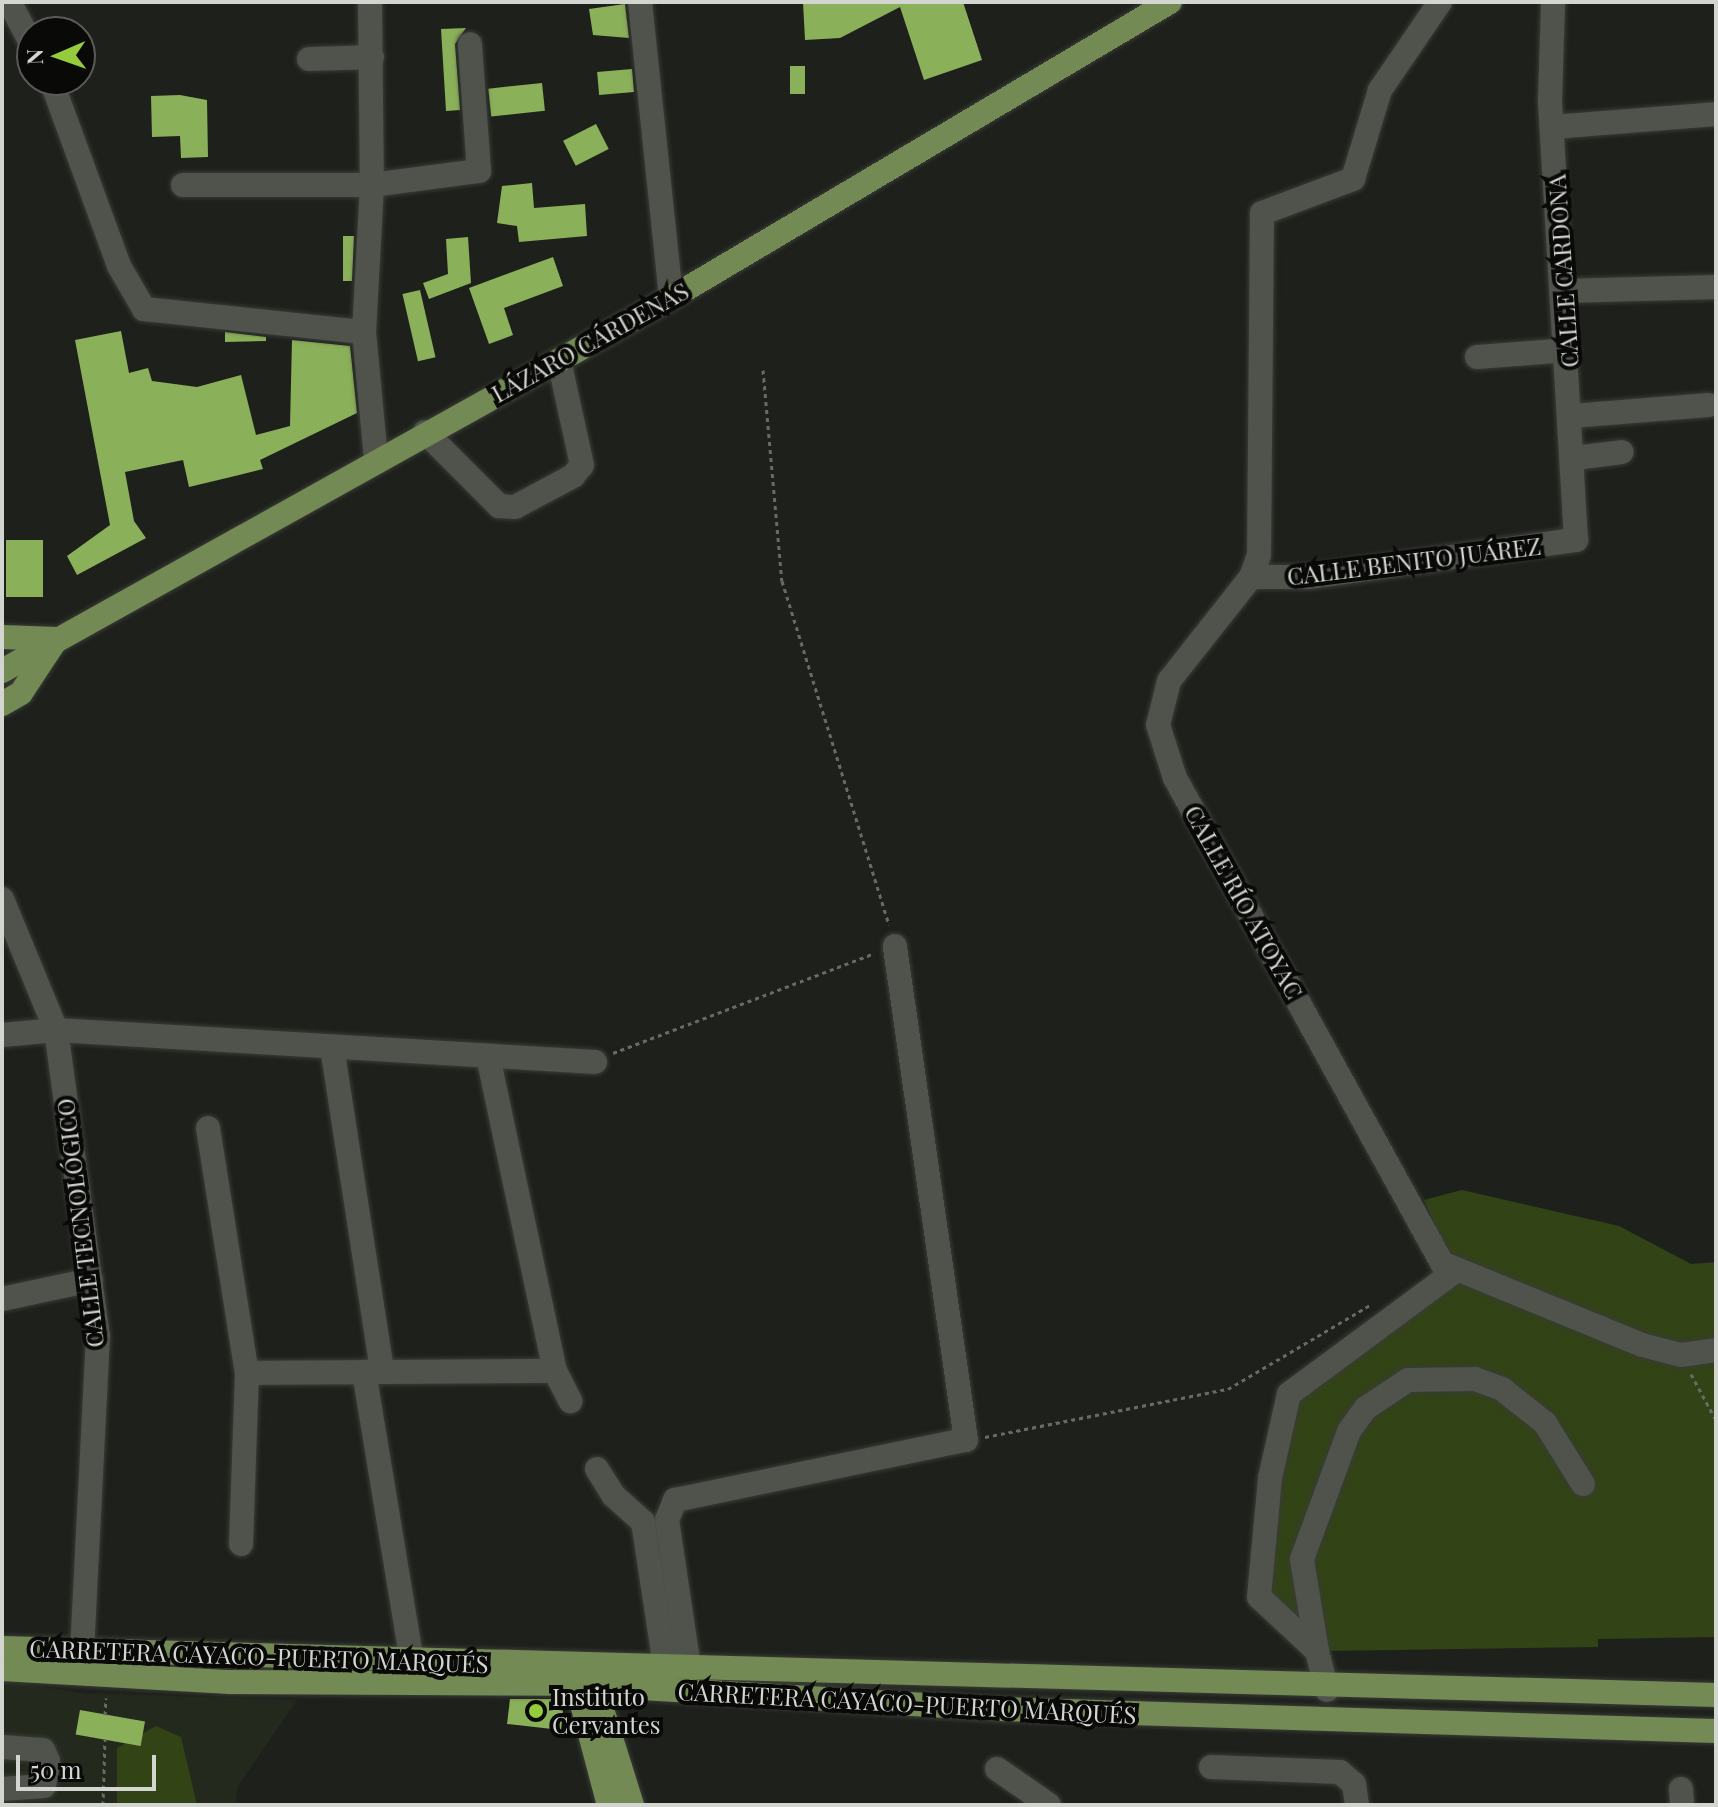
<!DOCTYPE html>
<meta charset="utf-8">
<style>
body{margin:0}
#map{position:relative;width:1718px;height:1807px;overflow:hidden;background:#1e211b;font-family:"Playfair Display",serif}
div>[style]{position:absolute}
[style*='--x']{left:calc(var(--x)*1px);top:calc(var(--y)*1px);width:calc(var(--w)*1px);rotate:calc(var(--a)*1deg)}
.built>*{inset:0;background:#23291d}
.green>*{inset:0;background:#324416}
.building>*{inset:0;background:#8bb05a;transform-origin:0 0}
.path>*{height:3px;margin-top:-1.5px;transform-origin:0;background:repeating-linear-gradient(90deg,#686a65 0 4px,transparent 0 8px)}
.roads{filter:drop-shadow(0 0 2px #393b37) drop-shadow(0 0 2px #393b37)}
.minor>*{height:24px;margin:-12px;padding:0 12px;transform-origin:12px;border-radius:12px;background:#50534c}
.major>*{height:24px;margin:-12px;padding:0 12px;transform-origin:12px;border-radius:12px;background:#738a54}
.dots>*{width:22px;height:22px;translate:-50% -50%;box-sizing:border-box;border:4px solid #090a08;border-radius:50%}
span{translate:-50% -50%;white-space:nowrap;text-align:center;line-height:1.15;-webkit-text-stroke:8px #090a08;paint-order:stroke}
.street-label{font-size:24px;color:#d3d5d1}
.poi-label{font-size:24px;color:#d3d5d1}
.left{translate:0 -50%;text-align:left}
.frame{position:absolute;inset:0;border:4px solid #d3d5d1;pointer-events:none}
.north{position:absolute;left:16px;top:16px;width:80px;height:80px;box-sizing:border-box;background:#090a08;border:2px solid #5a5b58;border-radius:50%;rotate:268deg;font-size:22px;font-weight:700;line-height:32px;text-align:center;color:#d3d5d1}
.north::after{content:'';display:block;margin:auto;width:28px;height:36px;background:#95cc3b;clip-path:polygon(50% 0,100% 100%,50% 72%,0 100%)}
.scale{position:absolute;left:16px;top:1755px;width:140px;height:36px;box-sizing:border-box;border:4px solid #d3d5d1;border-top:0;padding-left:10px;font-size:24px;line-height:28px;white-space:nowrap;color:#d3d5d1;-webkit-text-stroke:6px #090a08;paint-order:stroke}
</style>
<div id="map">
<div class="built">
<div style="clip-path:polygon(2px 1681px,83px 1693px,297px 1700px,238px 1786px,235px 1805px,2px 1805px)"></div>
</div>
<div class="green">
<div style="clip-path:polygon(1462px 1190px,1619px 1226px,1691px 1264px,1716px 1262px,1716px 1637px,1598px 1639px,1598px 1647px,1323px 1651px,1268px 1588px,1292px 1398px,1459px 1281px,1424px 1200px)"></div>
<div style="clip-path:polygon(156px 1726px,181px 1737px,197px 1805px,117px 1805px,117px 1748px)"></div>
</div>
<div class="building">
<div style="clip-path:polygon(963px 2px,982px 60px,924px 80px,900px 7px,840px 38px,805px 40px,803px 3px)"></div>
<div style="clip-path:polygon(625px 4px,629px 38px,593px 35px,589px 9px)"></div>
<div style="clip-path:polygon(466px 28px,455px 44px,460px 110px,446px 111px,441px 29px)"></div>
<div style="left:790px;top:66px;width:15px;height:28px"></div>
<div style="left:632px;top:69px;width:23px;height:35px;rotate:85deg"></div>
<div style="left:542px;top:83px;width:28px;height:54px;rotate:84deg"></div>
<div style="clip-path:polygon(180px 95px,207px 100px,208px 157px,181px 158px,180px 136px,152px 137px,151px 96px)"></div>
<div style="left:596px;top:124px;width:28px;height:37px;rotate:63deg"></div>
<div style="clip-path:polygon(532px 183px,534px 208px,585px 204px,587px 236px,519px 242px,517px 226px,497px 223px,502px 186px)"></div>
<div style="clip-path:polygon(343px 236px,354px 236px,352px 281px,343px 281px)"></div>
<div style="clip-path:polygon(468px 237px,471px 283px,429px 299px,423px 283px,448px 274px,446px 239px)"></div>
<div style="clip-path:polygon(553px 257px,563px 286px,504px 308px,513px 335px,489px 344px,469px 288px)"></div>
<div style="left:420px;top:290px;width:69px;height:18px;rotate:77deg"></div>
<div style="clip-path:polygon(121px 331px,129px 373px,148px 368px,152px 381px,197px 387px,241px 375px,256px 435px,290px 426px,292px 340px,350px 346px,357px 413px,260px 460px,263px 469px,235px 476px,189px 487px,183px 460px,125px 472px,134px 521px,146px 538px,77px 575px,67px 556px,110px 525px,75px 340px)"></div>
<div style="clip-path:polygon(225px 332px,266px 337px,266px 341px,225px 342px)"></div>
<div style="left:43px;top:540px;width:57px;height:37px;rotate:90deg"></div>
<div style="clip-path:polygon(510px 1699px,564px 1699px,561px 1730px,507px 1724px)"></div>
<div style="left:80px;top:1710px;width:66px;height:25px;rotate:10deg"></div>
</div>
<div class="path">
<div style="--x:763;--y:370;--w:212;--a:84.9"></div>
<div style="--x:782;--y:581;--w:360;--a:72.7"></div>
<div style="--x:613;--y:1053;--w:280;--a:-20.9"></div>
<div style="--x:1691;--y:1374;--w:52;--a:61.5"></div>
<div style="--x:985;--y:1437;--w:248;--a:-11.2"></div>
<div style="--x:1228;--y:1389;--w:165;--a:-30.6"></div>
<div style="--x:105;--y:1715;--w:17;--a:-87"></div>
<div style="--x:103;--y:1805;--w:66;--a:-88.3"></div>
</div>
<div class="roads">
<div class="minor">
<div style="--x:370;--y:2;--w:183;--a:89.4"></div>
<div style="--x:372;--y:185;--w:147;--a:93.1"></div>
<div style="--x:364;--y:332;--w:129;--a:84.6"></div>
<div style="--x:640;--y:2;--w:298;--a:84"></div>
<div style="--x:1440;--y:2;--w:107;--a:124.3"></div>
<div style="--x:1380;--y:90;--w:93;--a:106.9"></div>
<div style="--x:1353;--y:179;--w:97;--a:159.5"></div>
<div style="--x:1262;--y:213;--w:342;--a:90.5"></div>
<div style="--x:1259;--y:555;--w:23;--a:110"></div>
<div style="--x:1251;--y:577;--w:132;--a:128.3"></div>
<div style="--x:1169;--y:681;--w:45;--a:104"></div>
<div style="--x:1158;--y:725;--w:56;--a:72.2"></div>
<div style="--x:1175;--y:778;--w:554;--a:61.17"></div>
<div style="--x:1442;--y:1263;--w:216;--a:22.3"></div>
<div style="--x:1642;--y:1345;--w:40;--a:14.4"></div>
<div style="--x:1681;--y:1355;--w:35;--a:-8"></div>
<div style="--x:11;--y:5;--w:45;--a:62.3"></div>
<div style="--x:309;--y:59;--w:63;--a:-1.8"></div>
<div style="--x:51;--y:80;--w:198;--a:69.9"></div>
<div style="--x:119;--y:266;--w:50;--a:59.8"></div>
<div style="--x:144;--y:309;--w:221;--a:6"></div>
<div style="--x:1552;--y:127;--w:165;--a:-4.5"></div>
<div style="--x:183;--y:185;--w:189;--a:0"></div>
<div style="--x:372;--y:185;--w:108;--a:-7.5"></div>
<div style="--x:479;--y:171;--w:127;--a:-94.1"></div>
<div style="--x:1564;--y:291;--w:152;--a:-1.5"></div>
<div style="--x:1477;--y:357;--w:91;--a:-4.4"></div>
<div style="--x:1572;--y:416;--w:137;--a:-4.6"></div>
<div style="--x:425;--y:432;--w:105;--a:45"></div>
<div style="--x:499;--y:506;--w:16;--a:4"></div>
<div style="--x:515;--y:507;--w:66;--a:-28.1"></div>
<div style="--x:573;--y:476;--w:14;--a:-51"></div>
<div style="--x:582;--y:465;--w:107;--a:-102.4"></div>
<div style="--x:1575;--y:458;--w:47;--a:-7.3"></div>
<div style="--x:1251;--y:577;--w:57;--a:0"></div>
<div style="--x:1308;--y:577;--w:271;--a:-7.9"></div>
<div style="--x:1576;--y:540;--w:441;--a:-93.4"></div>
<div style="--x:1550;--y:100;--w:98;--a:-88.2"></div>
<div style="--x:2;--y:899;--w:142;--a:67.6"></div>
<div style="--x:56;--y:1030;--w:309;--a:82.2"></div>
<div style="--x:98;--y:1336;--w:318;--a:92.9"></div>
<div style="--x:2;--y:1035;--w:54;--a:-5.3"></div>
<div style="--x:56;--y:1030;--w:540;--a:3.4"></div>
<div style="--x:332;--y:1047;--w:327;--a:81.2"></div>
<div style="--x:489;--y:1061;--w:317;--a:78"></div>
<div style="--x:555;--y:1371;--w:34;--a:63"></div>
<div style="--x:208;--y:1128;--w:248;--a:81"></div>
<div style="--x:247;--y:1373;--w:171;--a:92"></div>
<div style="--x:2;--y:1299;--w:91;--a:-12.1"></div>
<div style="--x:364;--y:1372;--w:295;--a:80.6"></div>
<div style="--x:247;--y:1373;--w:308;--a:-0.4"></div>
<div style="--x:597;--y:1469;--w:31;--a:58"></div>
<div style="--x:613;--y:1495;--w:40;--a:42"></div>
<div style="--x:643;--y:1522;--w:146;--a:81.3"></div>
<div style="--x:1317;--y:1651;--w:93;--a:-99.3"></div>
<div style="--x:1302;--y:1559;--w:136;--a:-69.8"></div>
<div style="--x:1349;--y:1431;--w:29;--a:-54"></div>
<div style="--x:1366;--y:1408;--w:50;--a:-33.7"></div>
<div style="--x:1408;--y:1380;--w:67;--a:-0.9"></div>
<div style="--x:1475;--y:1379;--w:29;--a:20"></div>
<div style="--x:1502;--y:1389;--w:55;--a:38.3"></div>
<div style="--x:1545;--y:1423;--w:72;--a:58.1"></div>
<div style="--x:689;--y:1667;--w:149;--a:-98.5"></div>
<div style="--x:667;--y:1520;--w:22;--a:-68"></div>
<div style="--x:675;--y:1500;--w:297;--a:-11.7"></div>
<div style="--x:966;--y:1440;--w:499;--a:-98.2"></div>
<div style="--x:1327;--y:1690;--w:40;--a:-104.4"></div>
<div style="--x:1317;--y:1651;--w:79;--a:-137"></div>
<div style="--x:1259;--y:1597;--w:120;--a:-84.7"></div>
<div style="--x:1270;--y:1478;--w:86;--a:-77.3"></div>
<div style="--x:1289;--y:1394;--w:205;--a:-36.5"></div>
<div style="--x:2;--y:1747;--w:41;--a:4.2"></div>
<div style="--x:43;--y:1750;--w:12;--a:66"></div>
<div style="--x:48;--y:1761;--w:25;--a:99"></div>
<div style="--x:44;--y:1786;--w:42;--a:175.9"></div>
<div style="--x:1211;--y:1767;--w:129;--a:2.2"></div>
<div style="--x:1340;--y:1772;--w:18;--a:41"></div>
<div style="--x:1354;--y:1784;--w:21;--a:82"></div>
<div style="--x:997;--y:1769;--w:63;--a:34.7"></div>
<div style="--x:1681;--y:1789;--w:16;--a:86"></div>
</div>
<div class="major">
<div style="--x:2;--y:637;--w:55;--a:2.1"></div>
<div style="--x:2;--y:671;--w:766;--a:-29.14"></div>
<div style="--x:671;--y:298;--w:580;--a:-30.68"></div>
<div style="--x:2;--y:704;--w:22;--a:-30"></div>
<div style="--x:21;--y:693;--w:60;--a:-56.6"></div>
<div style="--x:2;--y:1648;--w:1715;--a:1.57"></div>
<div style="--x:2;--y:1669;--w:228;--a:3.3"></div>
<div style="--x:230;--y:1682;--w:344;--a:0.3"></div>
<div style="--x:574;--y:1684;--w:424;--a:3.4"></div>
<div style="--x:997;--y:1709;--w:719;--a:1.75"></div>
<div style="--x:573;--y:1670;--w:140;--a:75.1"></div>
<div style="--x:591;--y:1674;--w:137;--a:72.6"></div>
</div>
</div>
<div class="dots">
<div style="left:536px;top:1711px;background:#95cc3b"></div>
</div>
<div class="street-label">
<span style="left:1563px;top:271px;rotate:-94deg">CALLE CARDONA</span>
<span style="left:590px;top:342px;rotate:-29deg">LÁZARO CÁRDENAS</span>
<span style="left:1414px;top:561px;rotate:-7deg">CALLE BENITO JUÁREZ</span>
<span style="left:1244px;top:902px;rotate:61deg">CALLE RÍO ATOYAC</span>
<span style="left:80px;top:1223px;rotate:-97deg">CALLE TECNOLÓGICO</span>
<span style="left:259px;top:1656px;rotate:2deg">CARRETERA CAYACO-PUERTO MARQUÉS</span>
<span style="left:907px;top:1703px;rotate:3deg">CARRETERA CAYACO-PUERTO MARQUÉS</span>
</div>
<div class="poi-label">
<span class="left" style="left:552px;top:1711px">Instituto<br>Cervantes</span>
</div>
<div class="frame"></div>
<div class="north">N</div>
<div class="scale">50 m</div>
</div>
